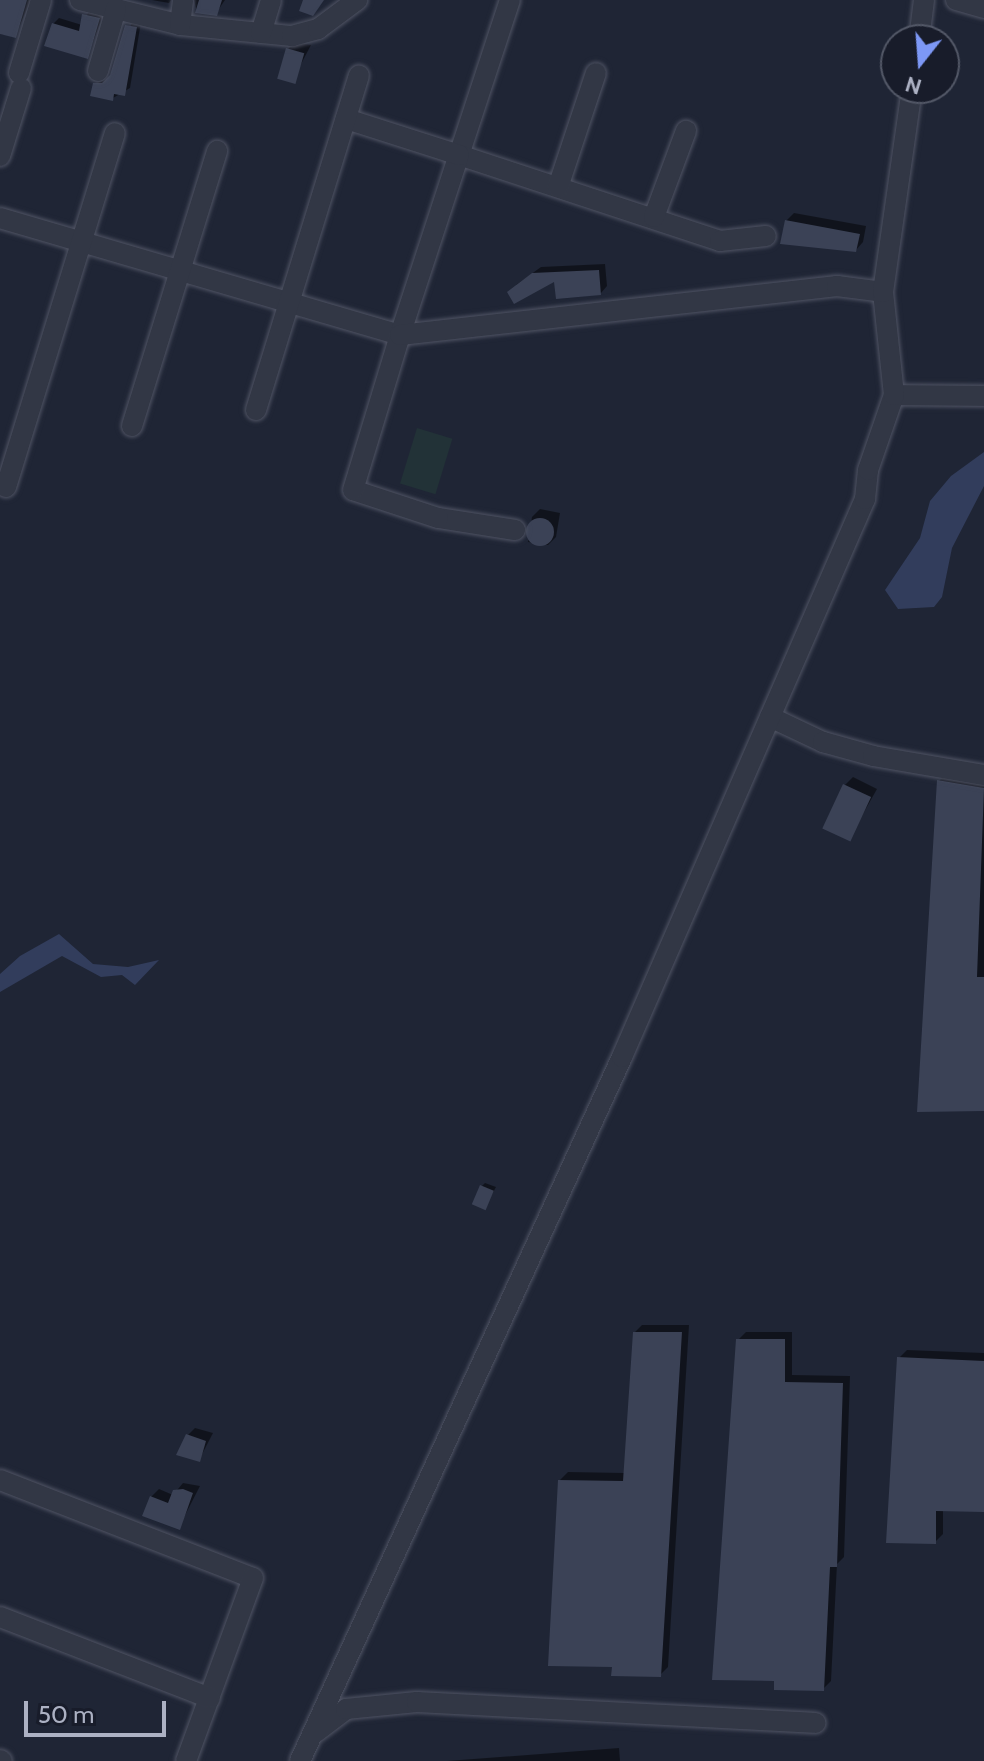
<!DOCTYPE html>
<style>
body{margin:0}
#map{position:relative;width:984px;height:1761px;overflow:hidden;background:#1f2535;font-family:Cabin,sans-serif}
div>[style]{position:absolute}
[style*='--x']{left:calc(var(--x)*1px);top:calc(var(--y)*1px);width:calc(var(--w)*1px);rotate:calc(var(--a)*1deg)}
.green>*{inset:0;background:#223237;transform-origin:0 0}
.water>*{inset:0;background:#323d5c}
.shadow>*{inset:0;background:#0007}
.building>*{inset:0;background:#3b4256;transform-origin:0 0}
.round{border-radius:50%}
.roads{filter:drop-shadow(0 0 2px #505464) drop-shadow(0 0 2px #505464)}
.minor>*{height:20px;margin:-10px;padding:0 10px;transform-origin:10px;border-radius:10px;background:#323745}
span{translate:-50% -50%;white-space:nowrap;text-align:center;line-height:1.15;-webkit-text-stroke:6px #181c2a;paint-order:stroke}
.north{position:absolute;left:880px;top:24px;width:80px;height:80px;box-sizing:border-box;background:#181c2a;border:2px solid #535867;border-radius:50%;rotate:197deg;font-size:22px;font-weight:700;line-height:32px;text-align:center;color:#acb1c3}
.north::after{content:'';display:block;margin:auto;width:28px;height:36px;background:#7d98f6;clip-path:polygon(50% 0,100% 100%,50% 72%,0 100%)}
.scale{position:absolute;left:24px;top:1701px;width:142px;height:36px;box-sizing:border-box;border:4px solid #acb1c3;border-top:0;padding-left:10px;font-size:24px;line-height:28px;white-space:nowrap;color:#acb1c3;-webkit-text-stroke:6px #181c2a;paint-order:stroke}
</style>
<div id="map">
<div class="green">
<div style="left:417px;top:428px;width:37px;height:58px;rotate:17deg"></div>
</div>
<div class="water">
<div style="clip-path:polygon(984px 452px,984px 486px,952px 548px,942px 597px,934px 607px,898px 609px,885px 590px,920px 538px,930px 501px,951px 476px)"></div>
<div style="clip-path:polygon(59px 934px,93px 964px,128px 967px,159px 960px,135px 985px,122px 975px,101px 977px,62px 956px,0 992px,0 974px,20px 956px)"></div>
</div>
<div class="shadow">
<div style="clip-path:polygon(0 0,31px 0,15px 36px,0 34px)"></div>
<div style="clip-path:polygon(152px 0,171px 0,169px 3px)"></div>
<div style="clip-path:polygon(194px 0,225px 0,216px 13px,197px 12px)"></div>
<div style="clip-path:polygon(90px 9px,104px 13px,87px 57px,53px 24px,59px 18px,82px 25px)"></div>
<div style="clip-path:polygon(133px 20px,141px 22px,130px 88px,113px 98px,95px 84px,110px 78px)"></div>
<div style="clip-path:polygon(295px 42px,311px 45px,291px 83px,287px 50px)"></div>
<div style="clip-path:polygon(794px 213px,866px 226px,863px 242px,856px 250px,786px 221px)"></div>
<div style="clip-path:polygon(605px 264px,607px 286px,601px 293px,556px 279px,516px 285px,541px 267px)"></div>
<div style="clip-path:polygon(540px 509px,560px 513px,556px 537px,548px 545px,528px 542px,532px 517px)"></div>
<div style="clip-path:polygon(947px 773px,984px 779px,984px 1110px,939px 781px)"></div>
<div style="clip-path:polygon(853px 777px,877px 789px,849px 839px,845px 785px)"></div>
<div style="clip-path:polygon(485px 1183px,496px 1187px,485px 1207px,482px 1186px)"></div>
<div style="clip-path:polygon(642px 1325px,689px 1325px,668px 1667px,660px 1675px,614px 1665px,560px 1480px,568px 1472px,625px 1473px,635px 1332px)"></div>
<div style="clip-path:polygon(746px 1332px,792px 1332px,792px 1375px,850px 1376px,844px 1557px,837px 1564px,831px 1681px,823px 1689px,738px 1340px)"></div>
<div style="clip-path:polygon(907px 1350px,984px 1353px,984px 1510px,943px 1510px,943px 1534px,935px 1542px,899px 1358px)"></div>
<div style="clip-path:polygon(195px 1428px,213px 1433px,199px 1460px,187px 1436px)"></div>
<div style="clip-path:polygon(183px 1483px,200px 1486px,179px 1527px,151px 1497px,159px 1489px,173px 1495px)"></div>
<div style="clip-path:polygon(619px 1748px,620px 1761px,447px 1761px)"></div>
</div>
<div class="building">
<div style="clip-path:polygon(0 0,27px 0,16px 38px,0 34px)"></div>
<div style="clip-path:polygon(199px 0,222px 0,217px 16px,195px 13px)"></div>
<div style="clip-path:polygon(303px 0,324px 0,313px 16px,299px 11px)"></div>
<div style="clip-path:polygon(82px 14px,100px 18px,88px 59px,44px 46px,52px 23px,79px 31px)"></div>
<div style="clip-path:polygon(125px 25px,137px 27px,125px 96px,114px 94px,113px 101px,90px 96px,93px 83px,102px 83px,110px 75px)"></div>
<div style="left:286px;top:48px;width:19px;height:32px;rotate:16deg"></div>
<div style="clip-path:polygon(785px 220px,860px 234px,856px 252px,780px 244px)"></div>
<div style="clip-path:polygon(599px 270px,601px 295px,556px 299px,554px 282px,514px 304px,507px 292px,532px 273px)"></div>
<div class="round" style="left:526px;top:518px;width:28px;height:28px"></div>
<div style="clip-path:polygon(937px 780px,984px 788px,977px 977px,984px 977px,984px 1111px,917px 1112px)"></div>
<div style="left:843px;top:784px;width:31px;height:49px;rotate:25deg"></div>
<div style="left:480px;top:1185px;width:15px;height:21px;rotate:23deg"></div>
<div style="clip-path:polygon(633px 1332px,682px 1332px,661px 1677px,611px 1676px,612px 1667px,548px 1666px,558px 1480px,623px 1481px)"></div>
<div style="clip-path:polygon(736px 1339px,785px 1339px,785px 1382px,843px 1383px,837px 1567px,830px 1567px,824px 1691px,774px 1690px,774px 1681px,712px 1680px)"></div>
<div style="clip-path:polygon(897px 1357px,984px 1361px,984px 1512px,936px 1511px,936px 1544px,886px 1543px)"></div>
<div style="clip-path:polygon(186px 1434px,206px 1441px,200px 1462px,176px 1455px)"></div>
<div style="clip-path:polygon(183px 1489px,193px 1493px,180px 1530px,142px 1516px,150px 1496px,168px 1503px,173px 1490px)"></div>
</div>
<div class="roads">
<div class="minor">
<div style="--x:80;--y:0;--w:104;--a:13.9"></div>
<div style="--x:181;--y:25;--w:112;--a:5.7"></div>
<div style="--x:292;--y:36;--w:27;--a:-15"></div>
<div style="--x:318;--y:29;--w:49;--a:-36.6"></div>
<div style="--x:510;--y:0;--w:163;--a:108.2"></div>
<div style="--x:459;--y:155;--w:275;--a:18.2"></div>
<div style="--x:720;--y:241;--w:46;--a:-6.2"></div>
<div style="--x:956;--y:0;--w:29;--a:16"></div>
<div style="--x:180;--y:25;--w:25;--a:-83"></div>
<div style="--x:261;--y:33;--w:34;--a:-73"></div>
<div style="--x:919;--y:40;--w:40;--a:-82.9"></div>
<div style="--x:98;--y:71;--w:65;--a:-73.8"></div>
<div style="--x:19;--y:73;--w:76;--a:-73.2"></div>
<div style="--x:0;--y:156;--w:71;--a:-72.8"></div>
<div style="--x:558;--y:187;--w:120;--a:-71.6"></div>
<div style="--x:654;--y:217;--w:92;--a:-69.6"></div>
<div style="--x:0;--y:218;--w:417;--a:16.3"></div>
<div style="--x:400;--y:335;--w:189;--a:-71.9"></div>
<div style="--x:459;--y:155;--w:119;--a:-162.3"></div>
<div style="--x:894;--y:395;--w:90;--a:0.6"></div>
<div style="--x:256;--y:410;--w:350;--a:-72.9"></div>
<div style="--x:132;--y:426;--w:288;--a:-72.8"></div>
<div style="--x:6;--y:487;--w:370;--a:-72.9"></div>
<div style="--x:515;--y:530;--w:78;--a:-171.1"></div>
<div style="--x:438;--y:518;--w:89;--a:-161.8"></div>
<div style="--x:353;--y:490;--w:162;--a:-73.1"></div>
<div style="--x:400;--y:335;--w:440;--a:-6.4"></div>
<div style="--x:837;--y:286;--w:46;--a:7.4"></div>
<div style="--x:770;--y:717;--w:59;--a:25.3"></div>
<div style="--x:823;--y:742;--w:52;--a:15.6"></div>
<div style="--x:873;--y:756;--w:113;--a:9.7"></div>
<div style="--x:0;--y:1480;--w:271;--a:21.2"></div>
<div style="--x:253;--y:1578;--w:195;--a:110.1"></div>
<div style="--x:0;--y:1617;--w:225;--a:21.1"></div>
<div style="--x:316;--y:1732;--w:38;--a:-37"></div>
<div style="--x:346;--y:1709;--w:71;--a:-5.6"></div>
<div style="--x:417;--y:1702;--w:399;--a:3"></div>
<div style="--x:0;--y:1760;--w:2;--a:27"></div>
<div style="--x:300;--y:1761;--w:774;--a:-65.42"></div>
<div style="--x:622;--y:1057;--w:609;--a:-66.47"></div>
<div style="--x:865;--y:499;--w:29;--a:-84"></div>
<div style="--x:868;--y:470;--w:79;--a:-70.9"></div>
<div style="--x:894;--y:395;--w:104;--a:-96.1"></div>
<div style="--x:883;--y:292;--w:206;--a:-81.9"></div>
</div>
</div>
<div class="north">N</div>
<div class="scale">50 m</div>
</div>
